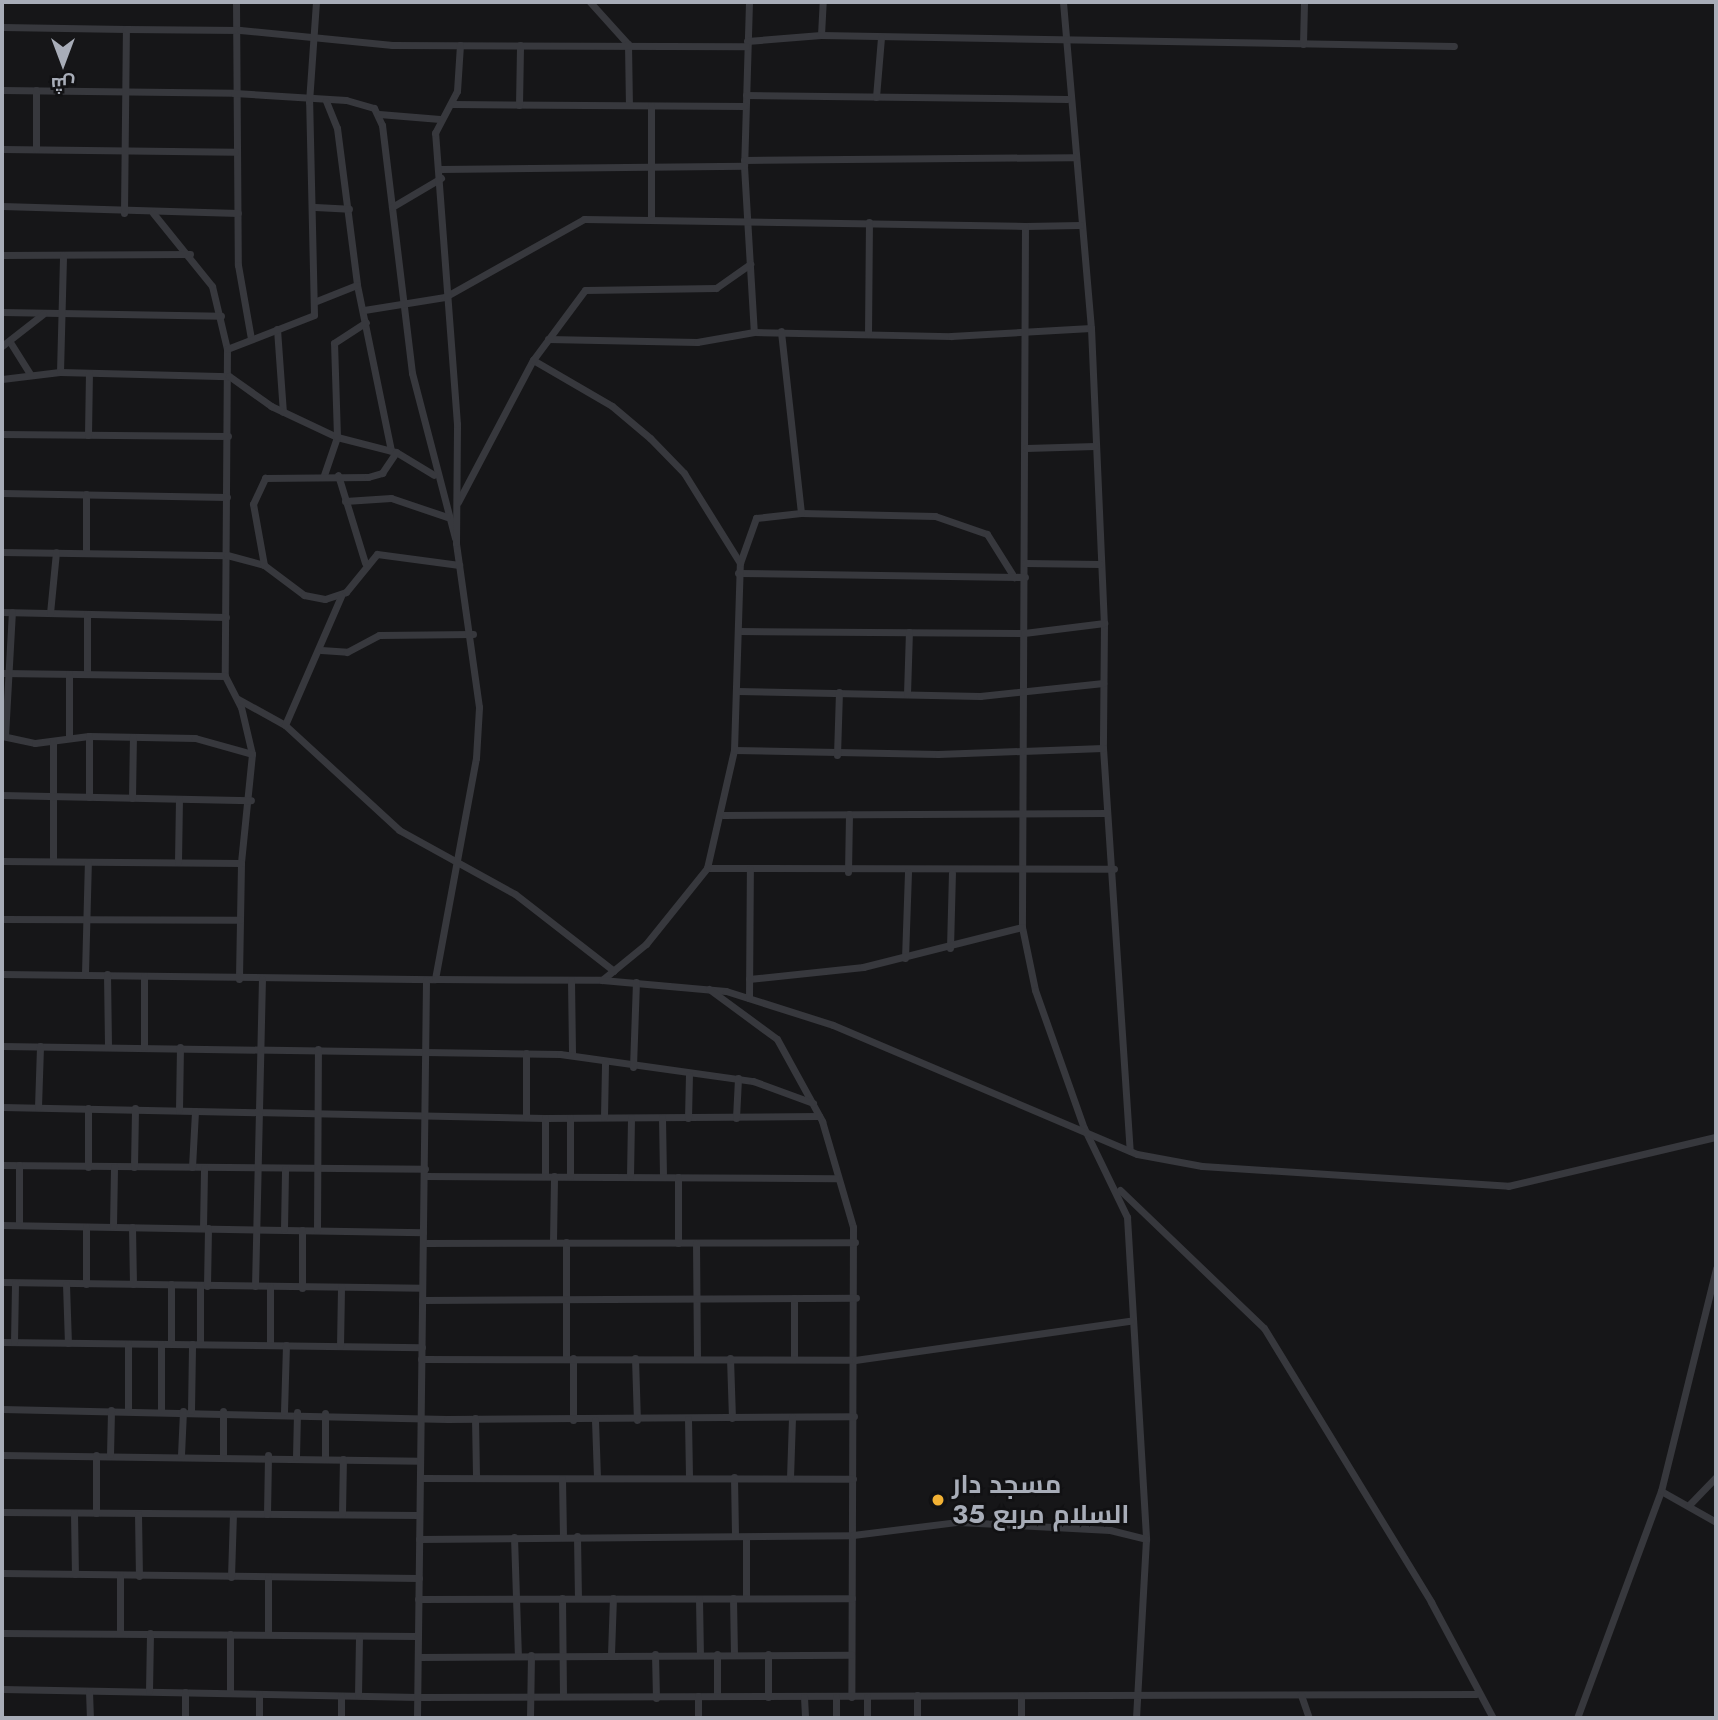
<!DOCTYPE html>
<meta charset="utf-8">
<style>
body{margin:0}
#map{position:relative;width:1718px;height:1720px;overflow:hidden;background:#161618;font-family:Jost,Cairo,sans-serif}
div>[style]{position:absolute}
[style*='--x']{left:calc(var(--x)*1px);top:calc(var(--y)*1px);width:calc(var(--w)*1px);rotate:calc(var(--a)*1deg)}
.minor>*{height:7px;margin:-3.5px;padding:0 3.5px;transform-origin:3.5px;border-radius:3.5px;background:#37383d}
.dots>*{width:19px;height:19px;translate:-50% -50%;box-sizing:border-box;border:4px solid #111113;border-radius:50%}
span{translate:-50% -50%;white-space:nowrap;text-align:center;line-height:1.15;-webkit-text-stroke:5px #111113;paint-order:stroke}
.poi-label{font-size:26px;color:#a8adb8;font-weight:700}
.left{translate:0 -50%;text-align:left}
.frame{position:absolute;inset:0;border:4px solid #a8adb8;pointer-events:none}
.north{position:absolute;left:28px;top:28px;width:70px;height:70px;-webkit-text-stroke:5px #111113;paint-order:stroke;rotate:180deg;font-size:19px;font-weight:700;line-height:28px;text-align:center;color:#a8adb8}
.north::after{content:'';display:block;margin:auto;width:24px;height:32px;background:#a8adb8;clip-path:polygon(50% 0,100% 100%,50% 72%,0 100%)}
</style>
<div id="map">
<div class="minor">
<div style="--x:236;--y:2;--w:263;--a:89.6"></div>
<div style="--x:238;--y:265;--w:75;--a:80"></div>
<div style="--x:590;--y:2;--w:57;--a:47.9"></div>
<div style="--x:628;--y:44;--w:61;--a:89.1"></div>
<div style="--x:749;--y:2;--w:164;--a:91.7"></div>
<div style="--x:744;--y:166;--w:166;--a:86.6"></div>
<div style="--x:754;--y:332;--w:197;--a:1.2"></div>
<div style="--x:951;--y:336;--w:140;--a:-3.3"></div>
<div style="--x:1063;--y:2;--w:327;--a:85.1"></div>
<div style="--x:1091;--y:328;--w:295;--a:87.5"></div>
<div style="--x:1104;--y:623;--w:125;--a:90.5"></div>
<div style="--x:1103;--y:748;--w:403;--a:86.2"></div>
<div style="--x:2;--y:27;--w:124;--a:0.9"></div>
<div style="--x:821;--y:35;--w:33;--a:-87"></div>
<div style="--x:747;--y:41;--w:74;--a:-4.6"></div>
<div style="--x:821;--y:35;--w:633;--a:1"></div>
<div style="--x:1303;--y:44;--w:42;--a:-88.6"></div>
<div style="--x:2;--y:90;--w:232;--a:0.7"></div>
<div style="--x:234;--y:93;--w:112;--a:3.6"></div>
<div style="--x:346;--y:100;--w:29;--a:16"></div>
<div style="--x:374;--y:108;--w:19;--a:65"></div>
<div style="--x:382;--y:125;--w:250;--a:83.1"></div>
<div style="--x:412;--y:373;--w:171;--a:75.4"></div>
<div style="--x:746;--y:95;--w:321;--a:0.7"></div>
<div style="--x:876;--y:97;--w:60;--a:-85.2"></div>
<div style="--x:326;--y:101;--w:29;--a:68"></div>
<div style="--x:337;--y:128;--w:158;--a:82.7"></div>
<div style="--x:357;--y:285;--w:169;--a:78.4"></div>
<div style="--x:453;--y:104;--w:292;--a:0.4"></div>
<div style="--x:519;--y:105;--w:60;--a:-89"></div>
<div style="--x:379;--y:114;--w:61;--a:4.7"></div>
<div style="--x:2;--y:149;--w:233;--a:0.7"></div>
<div style="--x:36;--y:149;--w:59;--a:-90"></div>
<div style="--x:744;--y:160;--w:329;--a:-0.5"></div>
<div style="--x:440;--y:169;--w:304;--a:-0.6"></div>
<div style="--x:2;--y:206;--w:236;--a:1.7"></div>
<div style="--x:315;--y:207;--w:34;--a:3"></div>
<div style="--x:392;--y:207;--w:57;--a:-30.6"></div>
<div style="--x:124;--y:213;--w:184;--a:-89.4"></div>
<div style="--x:126;--y:29;--w:114;--a:0.5"></div>
<div style="--x:240;--y:30;--w:153;--a:5.6"></div>
<div style="--x:392;--y:45;--w:354;--a:0.2"></div>
<div style="--x:153;--y:213;--w:94;--a:51.1"></div>
<div style="--x:212;--y:286;--w:65;--a:76.6"></div>
<div style="--x:227;--y:349;--w:327;--a:90.4"></div>
<div style="--x:225;--y:676;--w:35;--a:63"></div>
<div style="--x:241;--y:707;--w:48;--a:76.8"></div>
<div style="--x:252;--y:754;--w:110;--a:95.8"></div>
<div style="--x:241;--y:863;--w:116;--a:91"></div>
<div style="--x:651;--y:220;--w:114;--a:-90"></div>
<div style="--x:1080;--y:225;--w:55;--a:179"></div>
<div style="--x:1025;--y:226;--w:701;--a:90.25"></div>
<div style="--x:1022;--y:927;--w:64;--a:78.3"></div>
<div style="--x:1035;--y:990;--w:146;--a:70.5"></div>
<div style="--x:1084;--y:1128;--w:99;--a:64.2"></div>
<div style="--x:1127;--y:1217;--w:323;--a:86.6"></div>
<div style="--x:1146;--y:1539;--w:179;--a:93.2"></div>
<div style="--x:2;--y:255;--w:188;--a:-0.3"></div>
<div style="--x:314;--y:302;--w:46;--a:-21.6"></div>
<div style="--x:364;--y:310;--w:82;--a:-9.1"></div>
<div style="--x:445;--y:297;--w:159;--a:-29.3"></div>
<div style="--x:584;--y:219;--w:441;--a:0.9"></div>
<div style="--x:2;--y:312;--w:219;--a:1"></div>
<div style="--x:277;--y:329;--w:83;--a:85.9"></div>
<div style="--x:868;--y:334;--w:112;--a:-89.5"></div>
<div style="--x:548;--y:339;--w:149;--a:1.2"></div>
<div style="--x:697;--y:342;--w:58;--a:-10"></div>
<div style="--x:10;--y:342;--w:38;--a:58"></div>
<div style="--x:2;--y:346;--w:52;--a:-38"></div>
<div style="--x:227;--y:349;--w:93;--a:-21.3"></div>
<div style="--x:314;--y:315;--w:213;--a:-91.3"></div>
<div style="--x:309;--y:102;--w:100;--a:-86"></div>
<div style="--x:533;--y:360;--w:91;--a:30.2"></div>
<div style="--x:612;--y:406;--w:50;--a:40.1"></div>
<div style="--x:650;--y:438;--w:49;--a:45.8"></div>
<div style="--x:684;--y:473;--w:106;--a:58.1"></div>
<div style="--x:60;--y:372;--w:117;--a:-88.5"></div>
<div style="--x:2;--y:379;--w:58;--a:-6.9"></div>
<div style="--x:60;--y:372;--w:169;--a:1.4"></div>
<div style="--x:229;--y:376;--w:52;--a:35.5"></div>
<div style="--x:271;--y:406;--w:73;--a:25.2"></div>
<div style="--x:337;--y:437;--w:61;--a:14.3"></div>
<div style="--x:396;--y:452;--w:44;--a:31.2"></div>
<div style="--x:2;--y:434;--w:226;--a:0.5"></div>
<div style="--x:88;--y:435;--w:62;--a:-89.1"></div>
<div style="--x:1026;--y:448;--w:69;--a:-1.7"></div>
<div style="--x:324;--y:475;--w:40;--a:-71.1"></div>
<div style="--x:337;--y:437;--w:94;--a:-91.8"></div>
<div style="--x:334;--y:343;--w:38;--a:-33"></div>
<div style="--x:338;--y:475;--w:92;--a:72.9"></div>
<div style="--x:2;--y:493;--w:225;--a:1"></div>
<div style="--x:86;--y:494;--w:59;--a:90"></div>
<div style="--x:345;--y:501;--w:46;--a:-3.7"></div>
<div style="--x:391;--y:498;--w:59;--a:18.7"></div>
<div style="--x:458;--y:502;--w:161;--a:-62.2"></div>
<div style="--x:533;--y:360;--w:87;--a:-53.4"></div>
<div style="--x:585;--y:290;--w:131;--a:-0.9"></div>
<div style="--x:716;--y:288;--w:42;--a:-35.2"></div>
<div style="--x:801;--y:513;--w:134;--a:1.3"></div>
<div style="--x:935;--y:516;--w:55;--a:19.1"></div>
<div style="--x:987;--y:534;--w:51;--a:57.9"></div>
<div style="--x:2;--y:552;--w:225;--a:0.8"></div>
<div style="--x:227;--y:555;--w:38;--a:15"></div>
<div style="--x:264;--y:565;--w:50;--a:36.9"></div>
<div style="--x:304;--y:595;--w:21;--a:11"></div>
<div style="--x:325;--y:599;--w:22;--a:-18"></div>
<div style="--x:346;--y:592;--w:49;--a:-50.8"></div>
<div style="--x:377;--y:554;--w:83;--a:7.6"></div>
<div style="--x:1025;--y:563;--w:75;--a:0.8"></div>
<div style="--x:264;--y:565;--w:62;--a:-100.2"></div>
<div style="--x:253;--y:504;--w:29;--a:-65"></div>
<div style="--x:265;--y:478;--w:103;--a:-0.6"></div>
<div style="--x:368;--y:477;--w:15;--a:-16"></div>
<div style="--x:382;--y:473;--w:25;--a:-56"></div>
<div style="--x:738;--y:573;--w:287;--a:0.8"></div>
<div style="--x:2;--y:612;--w:224;--a:1.3"></div>
<div style="--x:50;--y:613;--w:61;--a:-84.4"></div>
<div style="--x:87;--y:614;--w:60;--a:90"></div>
<div style="--x:738;--y:631;--w:286;--a:0.4"></div>
<div style="--x:1024;--y:633;--w:81;--a:-7.1"></div>
<div style="--x:321;--y:650;--w:26;--a:4"></div>
<div style="--x:347;--y:652;--w:36;--a:-28"></div>
<div style="--x:379;--y:635;--w:94;--a:-0.6"></div>
<div style="--x:2;--y:673;--w:223;--a:0.8"></div>
<div style="--x:737;--y:691;--w:243;--a:1.2"></div>
<div style="--x:980;--y:696;--w:124;--a:-6"></div>
<div style="--x:907;--y:694;--w:62;--a:-88.2"></div>
<div style="--x:238;--y:699;--w:54;--a:29"></div>
<div style="--x:285;--y:725;--w:155;--a:42.6"></div>
<div style="--x:399;--y:830;--w:132;--a:28.9"></div>
<div style="--x:515;--y:894;--w:125;--a:37.9"></div>
<div style="--x:285;--y:725;--w:141;--a:-66.5"></div>
<div style="--x:2;--y:736;--w:34;--a:12"></div>
<div style="--x:35;--y:743;--w:54;--a:-7.4"></div>
<div style="--x:89;--y:736;--w:106;--a:1.1"></div>
<div style="--x:195;--y:738;--w:59;--a:15.7"></div>
<div style="--x:5;--y:736;--w:124;--a:-86.8"></div>
<div style="--x:89;--y:736;--w:61;--a:90"></div>
<div style="--x:69;--y:737;--w:63;--a:-90"></div>
<div style="--x:53;--y:742;--w:119;--a:90"></div>
<div style="--x:734;--y:750;--w:204;--a:1.1"></div>
<div style="--x:938;--y:754;--w:165;--a:-2.1"></div>
<div style="--x:837;--y:755;--w:63;--a:-88.2"></div>
<div style="--x:2;--y:795;--w:249;--a:1.2"></div>
<div style="--x:132;--y:798;--w:61;--a:-89.1"></div>
<div style="--x:723;--y:815;--w:384;--a:-0.3"></div>
<div style="--x:2;--y:861;--w:239;--a:0.5"></div>
<div style="--x:178;--y:862;--w:63;--a:-89.1"></div>
<div style="--x:707;--y:868;--w:407;--a:0.1"></div>
<div style="--x:848;--y:872;--w:58;--a:-89"></div>
<div style="--x:2;--y:919;--w:238;--a:0.2"></div>
<div style="--x:950;--y:948;--w:75;--a:-88.5"></div>
<div style="--x:905;--y:958;--w:86;--a:-88"></div>
<div style="--x:85;--y:973;--w:111;--a:-88.5"></div>
<div style="--x:2;--y:974;--w:433;--a:0.7"></div>
<div style="--x:435;--y:979;--w:225;--a:-79.5"></div>
<div style="--x:476;--y:758;--w:51;--a:-86.6"></div>
<div style="--x:479;--y:707;--w:166;--a:-98"></div>
<div style="--x:456;--y:543;--w:119;--a:-89.5"></div>
<div style="--x:457;--y:424;--w:292;--a:-94.3"></div>
<div style="--x:435;--y:133;--w:47;--a:-62.4"></div>
<div style="--x:457;--y:91;--w:46;--a:-86.3"></div>
<div style="--x:107;--y:974;--w:72;--a:89.2"></div>
<div style="--x:435;--y:979;--w:167;--a:0.3"></div>
<div style="--x:602;--y:980;--w:57;--a:-39.3"></div>
<div style="--x:646;--y:944;--w:97;--a:-51.2"></div>
<div style="--x:707;--y:868;--w:121;--a:-77.1"></div>
<div style="--x:734;--y:750;--w:187;--a:-88.2"></div>
<div style="--x:740;--y:563;--w:48;--a:-70.4"></div>
<div style="--x:756;--y:518;--w:45;--a:-6.3"></div>
<div style="--x:801;--y:513;--w:183;--a:-96.3"></div>
<div style="--x:749;--y:979;--w:115;--a:-6"></div>
<div style="--x:863;--y:967;--w:164;--a:-14.1"></div>
<div style="--x:571;--y:980;--w:75;--a:89.2"></div>
<div style="--x:602;--y:980;--w:124;--a:5.1"></div>
<div style="--x:726;--y:991;--w:112;--a:17.6"></div>
<div style="--x:833;--y:1025;--w:330;--a:23"></div>
<div style="--x:1137;--y:1154;--w:66;--a:10.5"></div>
<div style="--x:1202;--y:1166;--w:307;--a:3.7"></div>
<div style="--x:1508;--y:1186;--w:214;--a:-13.3"></div>
<div style="--x:709;--y:989;--w:84;--a:36.3"></div>
<div style="--x:777;--y:1039;--w:94;--a:61.2"></div>
<div style="--x:822;--y:1121;--w:110;--a:73.7"></div>
<div style="--x:853;--y:1227;--w:470;--a:90.2"></div>
<div style="--x:749;--y:998;--w:129;--a:-89.6"></div>
<div style="--x:2;--y:1046;--w:558;--a:0.82"></div>
<div style="--x:560;--y:1054;--w:195;--a:8"></div>
<div style="--x:753;--y:1081;--w:64;--a:20.1"></div>
<div style="--x:144;--y:1047;--w:71;--a:-90"></div>
<div style="--x:633;--y:1067;--w:85;--a:-88"></div>
<div style="--x:2;--y:1107;--w:543;--a:1.16"></div>
<div style="--x:545;--y:1118;--w:274;--a:-0.4"></div>
<div style="--x:38;--y:1107;--w:61;--a:-88.1"></div>
<div style="--x:179;--y:1110;--w:63;--a:-89.1"></div>
<div style="--x:526;--y:1117;--w:64;--a:-90"></div>
<div style="--x:604;--y:1117;--w:54;--a:-88.9"></div>
<div style="--x:545;--y:1118;--w:58;--a:90"></div>
<div style="--x:662;--y:1118;--w:58;--a:89"></div>
<div style="--x:688;--y:1118;--w:43;--a:-88.7"></div>
<div style="--x:736;--y:1118;--w:40;--a:-87.1"></div>
<div style="--x:2;--y:1165;--w:423;--a:0.5"></div>
<div style="--x:19;--y:1165;--w:60;--a:90"></div>
<div style="--x:88;--y:1167;--w:59;--a:-90"></div>
<div style="--x:134;--y:1167;--w:59;--a:-89"></div>
<div style="--x:192;--y:1167;--w:56;--a:-86.9"></div>
<div style="--x:425;--y:1176;--w:411;--a:0.3"></div>
<div style="--x:570;--y:1176;--w:58;--a:-90"></div>
<div style="--x:630;--y:1176;--w:58;--a:-89"></div>
<div style="--x:678;--y:1177;--w:66;--a:90"></div>
<div style="--x:1120;--y:1190;--w:199;--a:43.8"></div>
<div style="--x:1264;--y:1328;--w:321;--a:58.6"></div>
<div style="--x:1431;--y:1602;--w:132;--a:61.9"></div>
<div style="--x:2;--y:1225;--w:421;--a:1"></div>
<div style="--x:113;--y:1226;--w:59;--a:-89"></div>
<div style="--x:86;--y:1227;--w:57;--a:90"></div>
<div style="--x:132;--y:1227;--w:57;--a:89"></div>
<div style="--x:203;--y:1228;--w:60;--a:-89"></div>
<div style="--x:284;--y:1229;--w:60;--a:-89"></div>
<div style="--x:317;--y:1230;--w:181;--a:-89.7"></div>
<div style="--x:553;--y:1242;--w:66;--a:-89.1"></div>
<div style="--x:566;--y:1242;--w:116;--a:90"></div>
<div style="--x:423;--y:1243;--w:432;--a:-0.1"></div>
<div style="--x:696;--y:1243;--w:115;--a:89.5"></div>
<div style="--x:2;--y:1282;--w:420;--a:0.8"></div>
<div style="--x:66;--y:1284;--w:59;--a:88.1"></div>
<div style="--x:171;--y:1284;--w:60;--a:90"></div>
<div style="--x:200;--y:1285;--w:59;--a:90"></div>
<div style="--x:207;--y:1286;--w:58;--a:-89"></div>
<div style="--x:255;--y:1286;--w:307;--a:-88.7"></div>
<div style="--x:270;--y:1287;--w:57;--a:90"></div>
<div style="--x:302;--y:1288;--w:58;--a:-90"></div>
<div style="--x:794;--y:1298;--w:61;--a:90"></div>
<div style="--x:422;--y:1300;--w:434;--a:-0.3"></div>
<div style="--x:2;--y:1342;--w:420;--a:0.7"></div>
<div style="--x:14;--y:1342;--w:59;--a:-89"></div>
<div style="--x:128;--y:1344;--w:66;--a:90"></div>
<div style="--x:161;--y:1344;--w:66;--a:90"></div>
<div style="--x:340;--y:1346;--w:59;--a:-89"></div>
<div style="--x:573;--y:1358;--w:62;--a:90"></div>
<div style="--x:635;--y:1358;--w:62;--a:88.2"></div>
<div style="--x:730;--y:1358;--w:60;--a:88.1"></div>
<div style="--x:421;--y:1359;--w:434;--a:0.1"></div>
<div style="--x:855;--y:1360;--w:278;--a:-8.1"></div>
<div style="--x:2;--y:1409;--w:445;--a:1.3"></div>
<div style="--x:447;--y:1419;--w:407;--a:-0.4"></div>
<div style="--x:191;--y:1411;--w:67;--a:-89.1"></div>
<div style="--x:223;--y:1411;--w:44;--a:90"></div>
<div style="--x:284;--y:1412;--w:67;--a:-88.3"></div>
<div style="--x:325;--y:1413;--w:45;--a:90"></div>
<div style="--x:475;--y:1418;--w:60;--a:89"></div>
<div style="--x:688;--y:1419;--w:59;--a:89"></div>
<div style="--x:595;--y:1420;--w:58;--a:88"></div>
<div style="--x:2;--y:1455;--w:418;--a:0.8"></div>
<div style="--x:110;--y:1455;--w:45;--a:-88.7"></div>
<div style="--x:181;--y:1455;--w:44;--a:-87.4"></div>
<div style="--x:296;--y:1457;--w:45;--a:-88.7"></div>
<div style="--x:734;--y:1477;--w:59;--a:89"></div>
<div style="--x:420;--y:1478;--w:433;--a:0.1"></div>
<div style="--x:790;--y:1478;--w:61;--a:-88.1"></div>
<div style="--x:562;--y:1479;--w:57;--a:89"></div>
<div style="--x:1661;--y:1491;--w:63;--a:29.4"></div>
<div style="--x:1689;--y:1505;--w:39;--a:-46"></div>
<div style="--x:2;--y:1512;--w:417;--a:0.4"></div>
<div style="--x:74;--y:1513;--w:61;--a:89.1"></div>
<div style="--x:96;--y:1513;--w:58;--a:-90"></div>
<div style="--x:138;--y:1514;--w:62;--a:89.1"></div>
<div style="--x:267;--y:1514;--w:59;--a:-89"></div>
<div style="--x:342;--y:1514;--w:55;--a:-89"></div>
<div style="--x:577;--y:1536;--w:62;--a:89.1"></div>
<div style="--x:514;--y:1537;--w:118;--a:88.1"></div>
<div style="--x:746;--y:1537;--w:61;--a:90"></div>
<div style="--x:419;--y:1539;--w:434;--a:-0.5"></div>
<div style="--x:853;--y:1535;--w:106;--a:-7.1"></div>
<div style="--x:958;--y:1522;--w:152;--a:3"></div>
<div style="--x:1110;--y:1530;--w:37;--a:14"></div>
<div style="--x:2;--y:1573;--w:417;--a:0.7"></div>
<div style="--x:231;--y:1577;--w:62;--a:-88.2"></div>
<div style="--x:268;--y:1578;--w:56;--a:90"></div>
<div style="--x:562;--y:1598;--w:98;--a:89.4"></div>
<div style="--x:733;--y:1598;--w:56;--a:89"></div>
<div style="--x:418;--y:1599;--w:434;--a:-0.1"></div>
<div style="--x:699;--y:1599;--w:55;--a:89"></div>
<div style="--x:120;--y:1632;--w:56;--a:-90"></div>
<div style="--x:2;--y:1633;--w:416;--a:0.4"></div>
<div style="--x:230;--y:1634;--w:59;--a:90"></div>
<div style="--x:611;--y:1654;--w:56;--a:-88"></div>
<div style="--x:655;--y:1654;--w:44;--a:88.7"></div>
<div style="--x:717;--y:1654;--w:42;--a:90"></div>
<div style="--x:768;--y:1654;--w:43;--a:90"></div>
<div style="--x:418;--y:1657;--w:433;--a:-0.3"></div>
<div style="--x:2;--y:1689;--w:416;--a:1.1"></div>
<div style="--x:418;--y:1697;--w:1058;--a:-0.16"></div>
<div style="--x:89;--y:1691;--w:27;--a:88"></div>
<div style="--x:149;--y:1691;--w:58;--a:-89"></div>
<div style="--x:358;--y:1695;--w:58;--a:-89"></div>
<div style="--x:917;--y:1695;--w:23;--a:90"></div>
<div style="--x:1301;--y:1695;--w:24;--a:71"></div>
<div style="--x:698;--y:1696;--w:22;--a:90"></div>
<div style="--x:1021;--y:1696;--w:22;--a:90"></div>
<div style="--x:804;--y:1697;--w:21;--a:87"></div>
<div style="--x:836;--y:1697;--w:21;--a:90"></div>
<div style="--x:867;--y:1697;--w:21;--a:90"></div>
<div style="--x:185;--y:1718;--w:26;--a:-90"></div>
<div style="--x:259;--y:1718;--w:24;--a:-90"></div>
<div style="--x:341;--y:1718;--w:22;--a:-90"></div>
<div style="--x:417;--y:1718;--w:738;--a:-89.3"></div>
<div style="--x:530;--y:1718;--w:63;--a:-89.1"></div>
<div style="--x:1577;--y:1718;--w:242;--a:-69.7"></div>
<div style="--x:1661;--y:1491;--w:230;--a:-76.1"></div>
</div>
<div class="dots">
<div style="left:938px;top:1500px;background:#f2b134"></div>
</div>
<div class="poi-label">
<span class="left" style="left:952px;top:1500px">مسجد دار<br>السلام مربع 35</span>
</div>
<div class="frame"></div>
<div class="north">ش</div>
</div>
